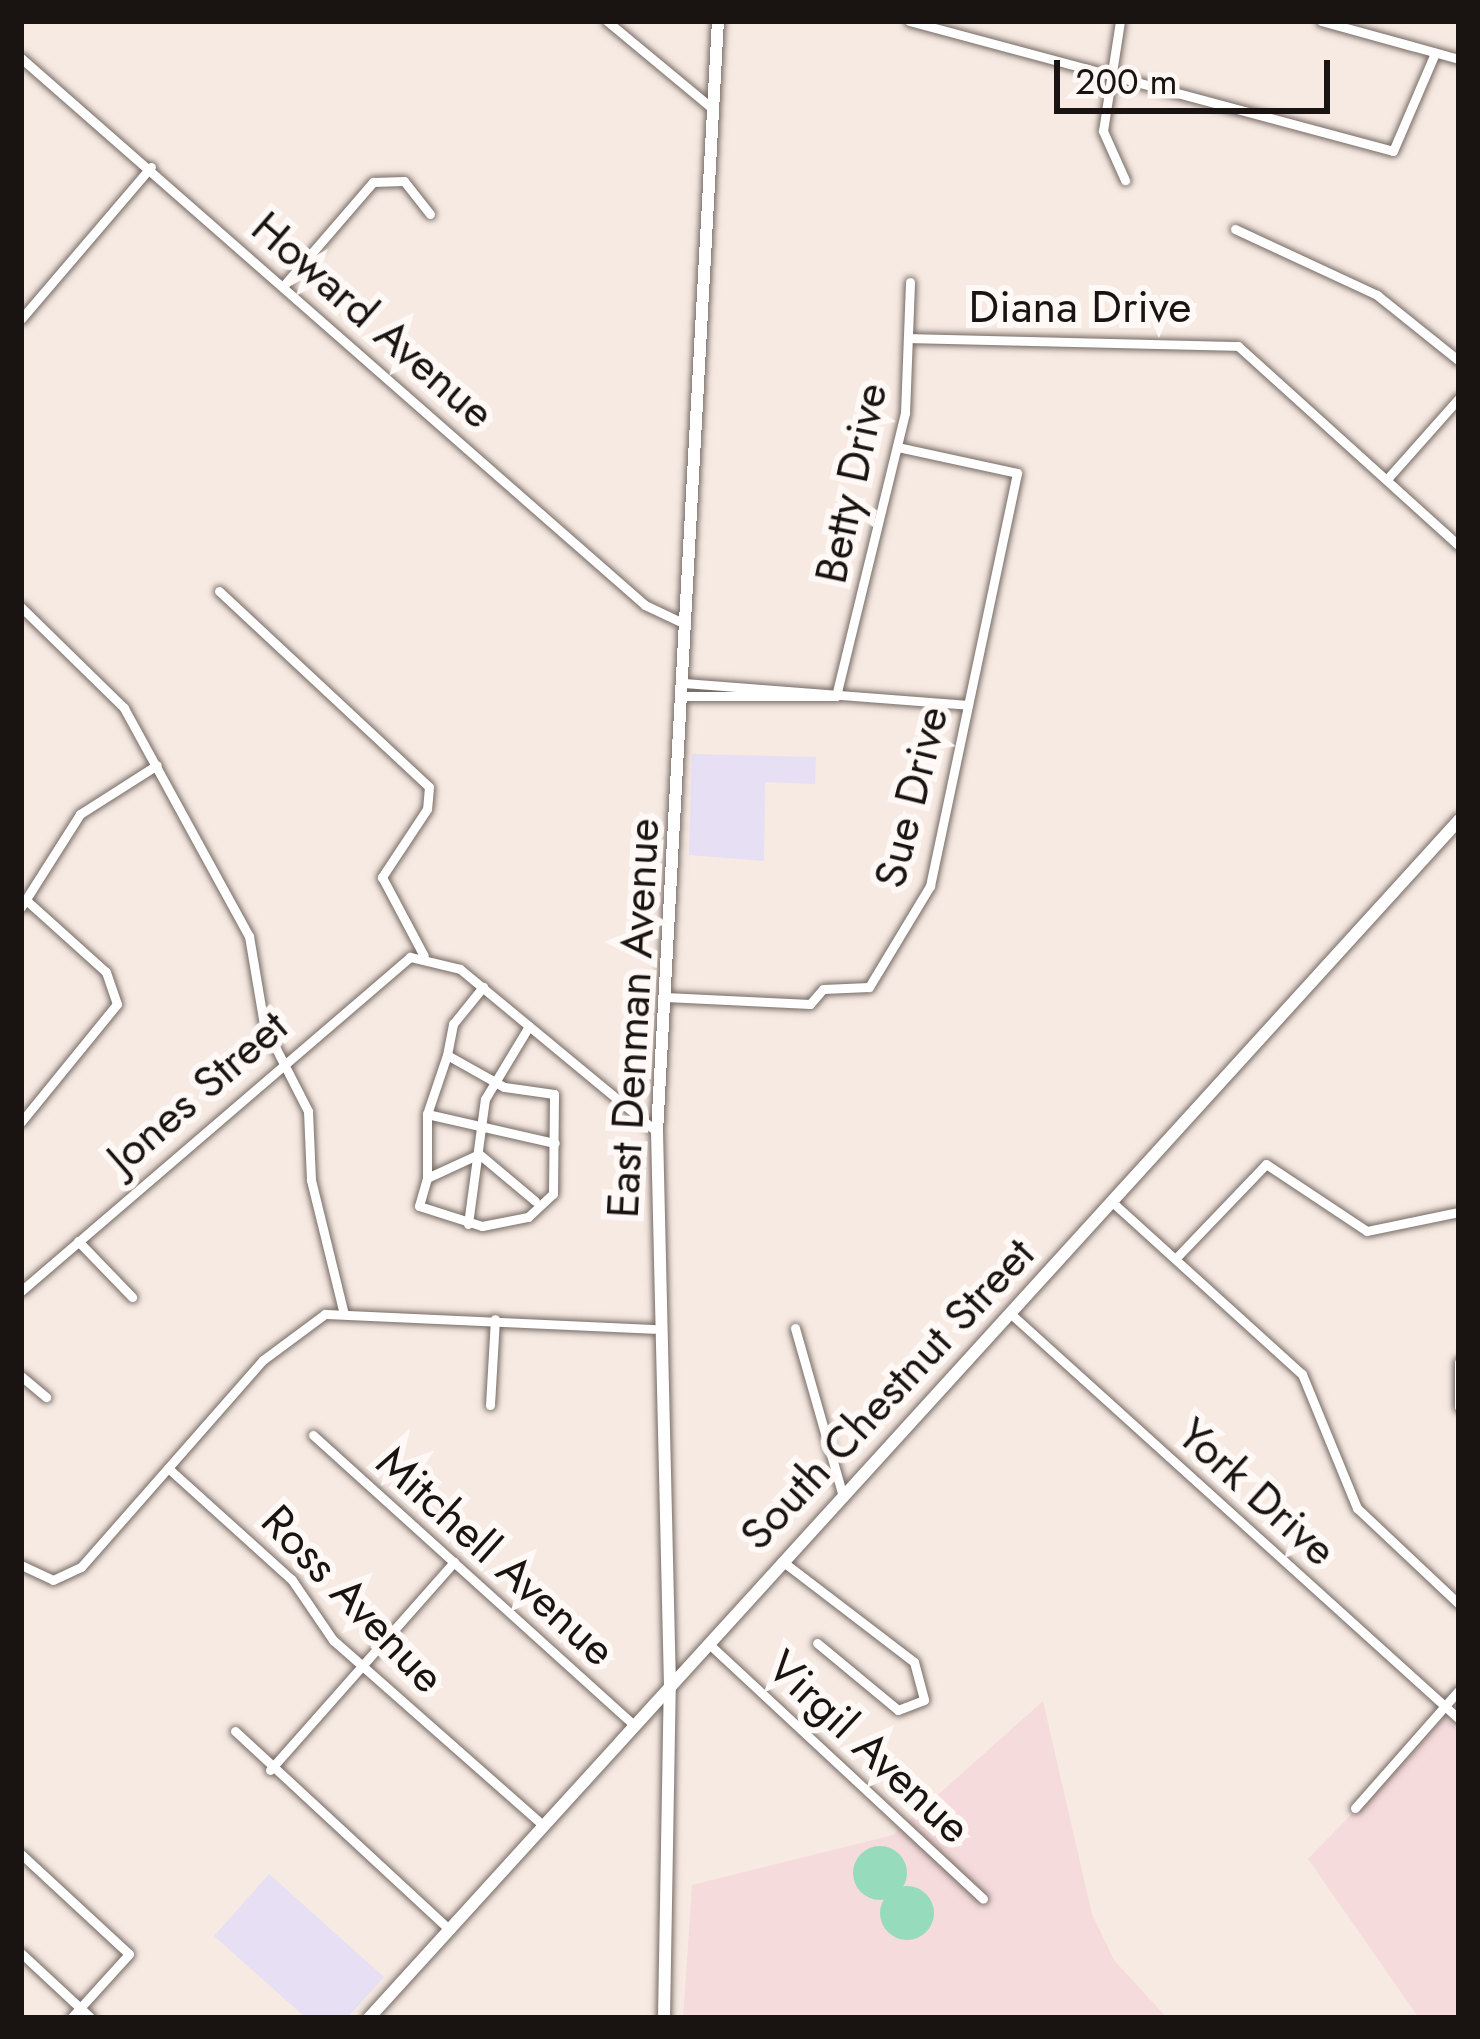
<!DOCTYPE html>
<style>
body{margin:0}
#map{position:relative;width:1480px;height:2039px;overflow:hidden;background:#f7eae3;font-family:Jost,sans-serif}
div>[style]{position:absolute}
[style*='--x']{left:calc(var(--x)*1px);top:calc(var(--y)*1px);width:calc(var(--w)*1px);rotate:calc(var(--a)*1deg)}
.commercial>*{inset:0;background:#e7dff4}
.education>*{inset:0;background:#f6dbdc}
.green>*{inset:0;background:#96dcbc}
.round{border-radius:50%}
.roads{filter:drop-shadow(0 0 3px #756a64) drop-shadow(0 0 3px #756a64)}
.minor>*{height:9px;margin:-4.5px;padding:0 4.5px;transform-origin:4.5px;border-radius:4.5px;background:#fff}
.major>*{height:12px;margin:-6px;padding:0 6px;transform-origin:6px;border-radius:6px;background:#fff}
span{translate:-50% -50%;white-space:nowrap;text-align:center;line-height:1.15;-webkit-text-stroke:12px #fef9f6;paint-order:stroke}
.street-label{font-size:45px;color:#191412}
.frame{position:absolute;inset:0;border:24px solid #191412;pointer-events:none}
.scale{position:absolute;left:1054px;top:60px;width:276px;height:54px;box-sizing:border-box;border:6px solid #191412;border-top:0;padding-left:15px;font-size:36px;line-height:42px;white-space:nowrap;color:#191412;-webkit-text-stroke:9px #fef9f6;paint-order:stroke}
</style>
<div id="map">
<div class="commercial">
<div style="clip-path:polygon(692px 754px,816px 757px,815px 784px,765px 782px,764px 861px,689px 855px)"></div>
<div style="clip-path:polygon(269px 1874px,384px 1977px,347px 2018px,306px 2018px,214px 1936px)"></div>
</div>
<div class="education">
<div style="clip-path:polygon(1043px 1701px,1092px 1914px,1114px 1960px,1167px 2018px,683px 2018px,692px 1885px,893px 1835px)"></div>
<div style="clip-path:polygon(1444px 1718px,1459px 1731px,1459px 2018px,1419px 2018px,1308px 1859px)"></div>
</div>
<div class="green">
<div class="round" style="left:853px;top:1846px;width:54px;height:54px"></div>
<div class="round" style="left:880px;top:1886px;width:54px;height:54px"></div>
</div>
<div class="roads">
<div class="minor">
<div style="--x:607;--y:21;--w:138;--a:39.7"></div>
<div style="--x:909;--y:21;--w:501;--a:15.03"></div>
<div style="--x:1393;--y:151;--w:107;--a:-66.8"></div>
<div style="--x:1120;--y:21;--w:111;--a:98.8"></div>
<div style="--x:1103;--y:131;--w:54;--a:65.8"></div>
<div style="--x:1321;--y:21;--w:143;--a:15.4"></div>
<div style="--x:21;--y:58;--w:830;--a:41.24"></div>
<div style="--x:645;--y:605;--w:44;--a:25.4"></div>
<div style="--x:1235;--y:229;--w:157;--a:24.9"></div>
<div style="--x:1377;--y:295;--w:105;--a:38.8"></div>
<div style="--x:285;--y:284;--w:135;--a:-49.2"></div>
<div style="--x:373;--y:182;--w:31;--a:-2"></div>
<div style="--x:404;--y:181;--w:42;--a:51.8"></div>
<div style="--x:21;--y:319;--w:200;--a:-49.5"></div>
<div style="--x:910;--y:338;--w:328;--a:1.4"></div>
<div style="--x:1238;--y:346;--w:298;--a:42.1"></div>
<div style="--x:1388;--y:478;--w:107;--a:-48.4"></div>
<div style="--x:219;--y:591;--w:287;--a:43"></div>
<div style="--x:429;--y:787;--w:22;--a:95"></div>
<div style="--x:427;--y:809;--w:82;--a:123.5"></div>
<div style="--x:382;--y:877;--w:89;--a:62"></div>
<div style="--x:21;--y:607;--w:144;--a:44.4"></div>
<div style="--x:124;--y:708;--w:260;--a:61.3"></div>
<div style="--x:249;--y:936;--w:90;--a:80.4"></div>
<div style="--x:264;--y:1025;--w:97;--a:62.9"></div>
<div style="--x:308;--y:1111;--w:69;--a:87.5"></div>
<div style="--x:311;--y:1180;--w:134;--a:76.2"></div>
<div style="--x:684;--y:683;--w:285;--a:4.4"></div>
<div style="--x:684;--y:696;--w:152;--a:0"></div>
<div style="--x:836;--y:696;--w:291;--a:-76.3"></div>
<div style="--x:905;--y:413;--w:131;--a:-87.8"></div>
<div style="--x:21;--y:907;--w:110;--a:-57.6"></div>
<div style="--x:80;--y:814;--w:91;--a:-32.5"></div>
<div style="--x:665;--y:997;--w:145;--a:2.8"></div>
<div style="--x:810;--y:1004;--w:20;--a:-49"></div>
<div style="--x:823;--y:989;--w:46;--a:-2.5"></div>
<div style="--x:869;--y:987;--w:118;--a:-58.9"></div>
<div style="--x:930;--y:886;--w:422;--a:-78.1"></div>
<div style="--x:1017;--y:473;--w:122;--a:-167.7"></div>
<div style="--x:447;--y:1055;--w:62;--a:108.7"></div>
<div style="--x:427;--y:1114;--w:131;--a:12.8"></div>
<div style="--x:427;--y:1114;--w:64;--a:90"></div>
<div style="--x:21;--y:1122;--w:152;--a:-50.9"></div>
<div style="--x:117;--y:1004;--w:34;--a:-109"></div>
<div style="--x:106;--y:972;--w:108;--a:-138"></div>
<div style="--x:479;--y:1154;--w:57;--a:155.2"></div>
<div style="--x:427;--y:1178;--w:29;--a:106"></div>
<div style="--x:419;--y:1206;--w:66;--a:17.6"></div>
<div style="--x:482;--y:1226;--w:47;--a:-11.1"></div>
<div style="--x:528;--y:1217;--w:34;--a:-43"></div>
<div style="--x:553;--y:1194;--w:100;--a:-89.4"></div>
<div style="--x:554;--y:1094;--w:50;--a:-172"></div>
<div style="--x:504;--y:1087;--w:65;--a:-150.7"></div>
<div style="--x:447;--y:1055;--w:32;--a:-79"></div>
<div style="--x:453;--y:1024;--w:48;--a:-51"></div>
<div style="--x:479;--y:1154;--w:73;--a:40"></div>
<div style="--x:1111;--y:1201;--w:258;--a:42.2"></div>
<div style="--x:1302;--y:1374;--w:145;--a:67.7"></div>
<div style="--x:1357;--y:1508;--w:140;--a:43.3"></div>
<div style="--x:468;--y:1224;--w:126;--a:-82.3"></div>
<div style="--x:485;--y:1099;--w:85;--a:-58.9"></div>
<div style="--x:78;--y:1241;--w:78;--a:46"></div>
<div style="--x:1176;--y:1258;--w:130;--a:-46.2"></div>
<div style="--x:1266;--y:1164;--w:121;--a:33.6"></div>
<div style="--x:1367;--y:1231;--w:94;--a:-11.7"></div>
<div style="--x:21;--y:1291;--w:513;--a:-40.65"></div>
<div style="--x:410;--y:957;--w:51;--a:13.5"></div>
<div style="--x:460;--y:969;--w:256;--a:39.6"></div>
<div style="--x:1011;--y:1314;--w:604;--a:42.11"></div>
<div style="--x:795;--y:1328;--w:176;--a:74.1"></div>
<div style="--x:1459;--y:1362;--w:45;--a:90"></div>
<div style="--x:21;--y:1376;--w:33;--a:40"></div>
<div style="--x:490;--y:1405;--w:86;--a:-86.7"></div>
<div style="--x:313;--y:1435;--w:434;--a:42.1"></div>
<div style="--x:168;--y:1468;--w:167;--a:42.1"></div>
<div style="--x:292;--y:1580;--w:73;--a:55.7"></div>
<div style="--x:333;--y:1640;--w:281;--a:41.4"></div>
<div style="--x:782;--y:1561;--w:166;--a:37.4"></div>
<div style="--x:914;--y:1662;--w:39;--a:75"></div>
<div style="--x:924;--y:1700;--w:28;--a:159"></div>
<div style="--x:898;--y:1710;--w:105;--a:-140.4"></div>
<div style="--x:21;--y:1565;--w:35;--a:25"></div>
<div style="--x:53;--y:1580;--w:31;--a:-25"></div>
<div style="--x:81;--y:1567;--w:276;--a:-48.7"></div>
<div style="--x:263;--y:1360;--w:77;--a:-36.6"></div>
<div style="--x:325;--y:1314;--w:329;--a:2.6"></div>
<div style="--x:709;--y:1644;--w:374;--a:42.9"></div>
<div style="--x:235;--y:1731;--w:293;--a:42.8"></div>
<div style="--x:270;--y:1770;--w:278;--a:-48.5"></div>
<div style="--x:1355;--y:1808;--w:157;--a:-48.6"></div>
<div style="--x:21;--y:1854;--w:147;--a:42.8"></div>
<div style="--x:129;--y:1954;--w:86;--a:132.2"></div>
<div style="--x:21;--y:1953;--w:96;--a:42.9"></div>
</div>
<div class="major">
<div style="--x:369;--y:2018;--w:1620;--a:-47.7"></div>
<div style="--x:664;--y:2018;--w:331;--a:-89"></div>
<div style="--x:670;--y:1687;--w:555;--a:-91.34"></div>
<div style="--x:657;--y:1132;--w:1113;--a:-86.86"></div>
</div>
</div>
<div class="street-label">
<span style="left:1080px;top:307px">Diana Drive</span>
<span style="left:373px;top:320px;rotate:41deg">Howard Avenue</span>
<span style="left:851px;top:483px;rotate:-78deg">Betty Drive</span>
<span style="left:911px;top:797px;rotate:-76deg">Sue Drive</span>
<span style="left:633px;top:1018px;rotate:-87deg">East Denman Avenue</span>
<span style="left:197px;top:1092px;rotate:-41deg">Jones Street</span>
<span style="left:887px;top:1394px;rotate:-47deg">South Chestnut Street</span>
<span style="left:1257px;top:1492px;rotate:42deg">York Drive</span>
<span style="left:496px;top:1556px;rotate:42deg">Mitchell Avenue</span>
<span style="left:353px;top:1599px;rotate:46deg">Ross Avenue</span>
<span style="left:869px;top:1747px;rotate:43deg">Virgil Avenue</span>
</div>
<div class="frame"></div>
<div class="scale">200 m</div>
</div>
